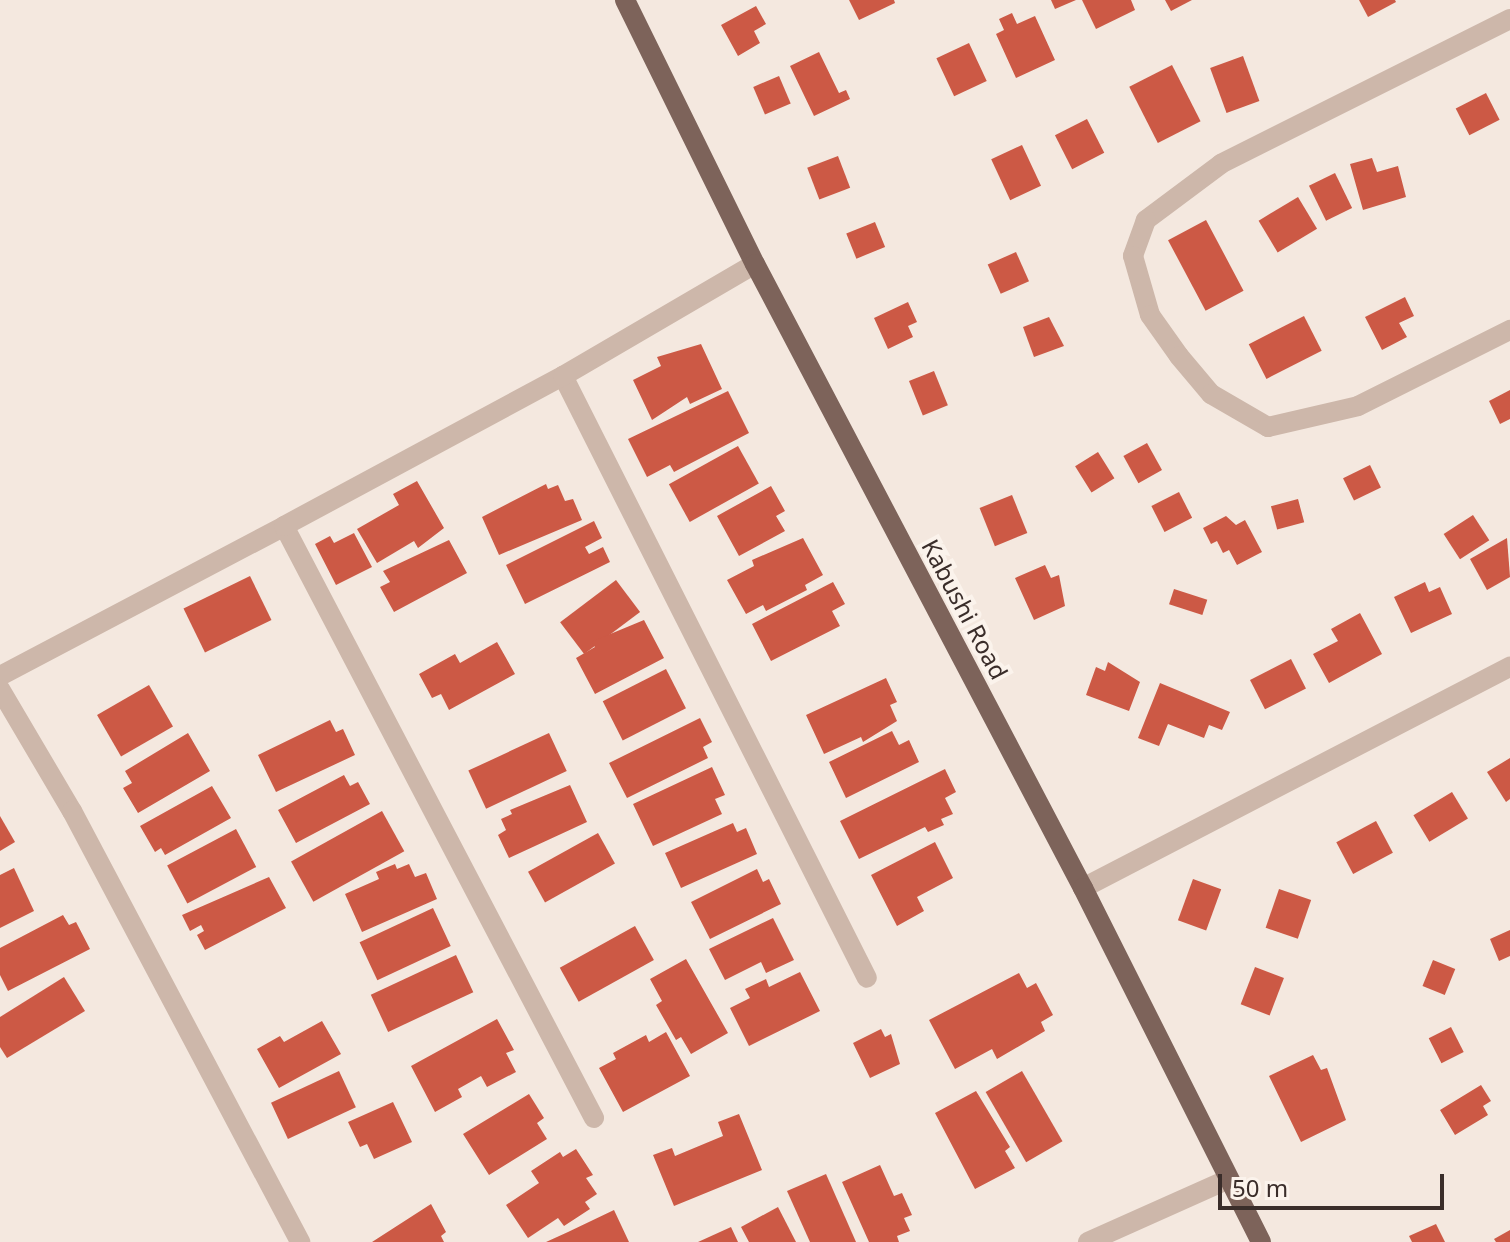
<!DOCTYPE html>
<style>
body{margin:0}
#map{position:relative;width:1510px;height:1242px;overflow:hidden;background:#f4e8df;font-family:"Noto Sans",sans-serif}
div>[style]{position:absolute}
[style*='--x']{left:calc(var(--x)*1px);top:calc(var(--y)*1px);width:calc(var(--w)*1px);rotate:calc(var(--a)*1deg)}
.building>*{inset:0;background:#cc5945;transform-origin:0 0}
.minor>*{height:20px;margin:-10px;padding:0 10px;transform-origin:10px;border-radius:10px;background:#cdb7aa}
.major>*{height:20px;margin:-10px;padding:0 10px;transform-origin:10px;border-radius:10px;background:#7d635a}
span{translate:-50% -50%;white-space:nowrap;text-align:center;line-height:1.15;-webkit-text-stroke:8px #fbf3ec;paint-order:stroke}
.street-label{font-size:24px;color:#3a2d2a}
.scale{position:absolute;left:1218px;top:1174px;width:226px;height:36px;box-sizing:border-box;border:4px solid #3a2d2a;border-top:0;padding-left:10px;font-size:24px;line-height:28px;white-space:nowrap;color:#3a2d2a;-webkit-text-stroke:6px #fbf3ec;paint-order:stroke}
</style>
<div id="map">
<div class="building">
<div style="clip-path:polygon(849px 0,894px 0,895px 3px,859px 20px)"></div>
<div style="clip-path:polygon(1051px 0,1076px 0,1055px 9px)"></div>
<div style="clip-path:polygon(1082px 0,1131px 0,1135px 10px,1096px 29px)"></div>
<div style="clip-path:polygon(1165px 0,1192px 0,1171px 11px)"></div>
<div style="clip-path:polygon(1359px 0,1395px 0,1396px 2px,1368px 17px)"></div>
<div style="clip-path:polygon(756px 6px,766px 24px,754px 31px,760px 43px,738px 56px,721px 25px)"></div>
<div style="clip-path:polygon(1012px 13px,1017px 24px,1035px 16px,1055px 60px,1016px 78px,996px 34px,1004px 30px,999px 19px)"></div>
<div style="left:969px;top:43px;width:42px;height:36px;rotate:65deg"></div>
<div style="clip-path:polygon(819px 52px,839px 93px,846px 90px,850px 99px,814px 116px,790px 66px)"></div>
<div style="left:1243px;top:56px;width:48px;height:35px;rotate:70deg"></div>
<div style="left:1172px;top:65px;width:63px;height:48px;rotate:63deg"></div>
<div style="left:779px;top:76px;width:30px;height:28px;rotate:67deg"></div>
<div style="left:1486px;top:93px;width:30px;height:34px;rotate:63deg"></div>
<div style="left:1087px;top:119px;width:38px;height:36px;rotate:63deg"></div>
<div style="left:1022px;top:145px;width:45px;height:34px;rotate:65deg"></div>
<div style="left:838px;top:156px;width:34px;height:33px;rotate:69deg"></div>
<div style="clip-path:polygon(1372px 158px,1377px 172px,1398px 166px,1406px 197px,1363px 210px,1350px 164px)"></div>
<div style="left:1335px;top:173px;width:39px;height:29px;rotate:64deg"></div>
<div style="left:1298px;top:197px;width:37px;height:46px;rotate:59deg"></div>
<div style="left:1206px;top:220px;width:80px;height:43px;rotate:62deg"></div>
<div style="left:875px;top:222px;width:27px;height:31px;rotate:68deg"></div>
<div style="left:1016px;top:252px;width:32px;height:31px;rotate:66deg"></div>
<div style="clip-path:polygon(1405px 297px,1414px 316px,1399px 323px,1407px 337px,1382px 350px,1365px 317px)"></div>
<div style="clip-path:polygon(908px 302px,917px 322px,908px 326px,913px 337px,888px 349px,874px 318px)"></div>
<div style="left:1304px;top:316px;width:39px;height:62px;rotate:63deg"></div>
<div style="clip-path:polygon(1049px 317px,1064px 346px,1034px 357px,1023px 327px)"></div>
<div style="clip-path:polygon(701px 344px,722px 389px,690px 404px,687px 397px,652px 420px,633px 380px,661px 366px,657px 357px)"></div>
<div style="left:934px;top:371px;width:37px;height:27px;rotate:68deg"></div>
<div style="clip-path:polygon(1510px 390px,1510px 419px,1500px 424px,1489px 401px)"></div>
<div style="clip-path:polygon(728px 391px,749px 433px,674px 472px,670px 465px,647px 477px,628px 439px)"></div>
<div style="left:1147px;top:443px;width:31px;height:27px;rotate:61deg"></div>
<div style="left:738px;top:446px;width:43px;height:79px;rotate:61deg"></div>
<div style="left:1098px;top:452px;width:31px;height:27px;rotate:58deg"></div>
<div style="left:1370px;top:465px;width:25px;height:30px;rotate:64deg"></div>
<div style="clip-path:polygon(417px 481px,444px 528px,418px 548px,414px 541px,377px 563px,357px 529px,399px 505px,393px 494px)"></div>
<div style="clip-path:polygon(546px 484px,548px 489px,558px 485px,565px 501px,573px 499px,582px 520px,499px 555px,482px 517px)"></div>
<div style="clip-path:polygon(771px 486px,785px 511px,776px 516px,785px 531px,739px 556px,717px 516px)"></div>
<div style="left:1179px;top:492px;width:29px;height:31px;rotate:63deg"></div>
<div style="left:1012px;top:495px;width:41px;height:35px;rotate:68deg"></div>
<div style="left:1298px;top:499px;width:24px;height:28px;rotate:75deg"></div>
<div style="left:1473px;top:515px;width:30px;height:35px;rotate:57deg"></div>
<div style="clip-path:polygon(1226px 516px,1236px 525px,1245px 520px,1262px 552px,1237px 565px,1229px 550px,1223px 553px,1217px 541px,1211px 544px,1203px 528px)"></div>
<div style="clip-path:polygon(594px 521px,602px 538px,585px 547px,589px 554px,603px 547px,610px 562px,525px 604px,506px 565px)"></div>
<div style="clip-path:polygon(354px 533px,372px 567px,336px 585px,315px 544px,330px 536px,334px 543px)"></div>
<div style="clip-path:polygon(803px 538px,823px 575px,805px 585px,807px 590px,766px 611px,763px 605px,746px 614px,727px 580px,754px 566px,752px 560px)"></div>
<div style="clip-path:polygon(1507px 538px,1510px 577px,1487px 590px,1470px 559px)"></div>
<div style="clip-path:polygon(449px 540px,467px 573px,394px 612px,380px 587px,390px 582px,383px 571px)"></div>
<div style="clip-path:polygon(1045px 565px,1051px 578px,1059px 575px,1065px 606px,1034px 620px,1015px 578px)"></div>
<div style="left:250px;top:576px;width:49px;height:74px;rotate:64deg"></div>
<div style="left:616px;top:580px;width:40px;height:70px;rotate:53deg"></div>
<div style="clip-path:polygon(833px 582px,845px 604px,832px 611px,840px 626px,771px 661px,752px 624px)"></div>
<div style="clip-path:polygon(1425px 582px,1429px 592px,1440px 587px,1452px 614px,1411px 633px,1394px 597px)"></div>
<div style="left:1174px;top:589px;width:35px;height:16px;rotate:18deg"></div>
<div style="clip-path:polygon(1360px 613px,1382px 654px,1329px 683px,1313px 654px,1338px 641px,1331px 629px)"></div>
<div style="clip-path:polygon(644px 620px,664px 658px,595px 694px,576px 658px,595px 647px,591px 642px)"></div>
<div style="clip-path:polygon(497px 642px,515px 674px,449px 710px,441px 694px,432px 698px,419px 674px,455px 654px,460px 663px)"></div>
<div style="left:1291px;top:659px;width:33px;height:46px;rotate:63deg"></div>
<div style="clip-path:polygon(1108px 662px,1140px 682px,1129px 711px,1086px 695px,1096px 667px,1105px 671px)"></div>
<div style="left:666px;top:669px;width:44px;height:71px;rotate:63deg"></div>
<div style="clip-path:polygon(886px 678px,897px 702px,890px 705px,897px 721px,863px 742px,861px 737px,824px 754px,806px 715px)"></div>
<div style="clip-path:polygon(1160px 683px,1230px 712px,1222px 730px,1209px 725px,1204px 738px,1168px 724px,1159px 746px,1138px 738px)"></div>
<div style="left:149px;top:685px;width:48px;height:60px;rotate:60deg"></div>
<div style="clip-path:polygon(700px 718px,712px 742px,703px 747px,708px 758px,627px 798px,609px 763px)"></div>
<div style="clip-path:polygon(330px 720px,336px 732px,343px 729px,355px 755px,276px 792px,258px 755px)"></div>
<div style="clip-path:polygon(892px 731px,899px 745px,909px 740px,919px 762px,846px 798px,829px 762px)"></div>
<div style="clip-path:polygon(188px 733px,210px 771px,138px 813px,123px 788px,132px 783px,125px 771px)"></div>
<div style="left:549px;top:733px;width:42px;height:89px;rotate:65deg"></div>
<div style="clip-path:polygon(1510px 758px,1510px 799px,1506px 802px,1487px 772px)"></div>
<div style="clip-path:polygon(712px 767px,725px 795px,715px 799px,722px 814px,653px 846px,633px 804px)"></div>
<div style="clip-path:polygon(945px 769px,956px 792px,945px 798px,953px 814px,941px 819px,944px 825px,928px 832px,925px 827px,859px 859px,840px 821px)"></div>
<div style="clip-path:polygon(344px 775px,350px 786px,358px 782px,370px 804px,296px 843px,278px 810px)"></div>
<div style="clip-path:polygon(570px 785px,587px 822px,509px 858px,498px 835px,506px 830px,501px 819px,512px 814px,510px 810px)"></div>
<div style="clip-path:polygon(212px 786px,231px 818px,165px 855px,161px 848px,155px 852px,140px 826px)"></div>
<div style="left:1452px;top:792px;width:31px;height:45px;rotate:59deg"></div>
<div style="left:382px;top:811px;width:46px;height:104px;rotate:61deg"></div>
<div style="clip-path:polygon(0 816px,15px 842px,0 851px)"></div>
<div style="left:1376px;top:821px;width:36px;height:45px;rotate:62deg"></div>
<div style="clip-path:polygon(733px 823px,737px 832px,746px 828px,757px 854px,681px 888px,665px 853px)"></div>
<div style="left:236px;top:829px;width:43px;height:78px;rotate:62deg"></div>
<div style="left:598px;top:833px;width:35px;height:80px;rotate:61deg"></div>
<div style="clip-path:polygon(935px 842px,953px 878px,917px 897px,924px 911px,897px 926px,871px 875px)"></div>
<div style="clip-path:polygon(395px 864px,397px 869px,409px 864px,415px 877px,426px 873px,437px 899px,362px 932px,345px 894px,379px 879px,376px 872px)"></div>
<div style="clip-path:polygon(14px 868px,34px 911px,0 928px,0 875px)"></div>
<div style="clip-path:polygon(757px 869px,763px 882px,769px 879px,781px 904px,710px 939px,691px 902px)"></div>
<div style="clip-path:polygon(269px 877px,286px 908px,205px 950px,197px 935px,204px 931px,201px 925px,190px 931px,182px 915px)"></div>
<div style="left:1193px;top:879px;width:30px;height:44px;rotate:20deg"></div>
<div style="left:1279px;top:889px;width:34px;height:41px;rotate:19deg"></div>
<div style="left:433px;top:908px;width:42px;height:81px;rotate:65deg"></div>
<div style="clip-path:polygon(63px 915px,69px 925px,76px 922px,90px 949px,8px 991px,0 975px,0 948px)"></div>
<div style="clip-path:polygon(773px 918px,794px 960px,766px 973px,761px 962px,725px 980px,709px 949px)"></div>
<div style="left:635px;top:926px;width:39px;height:86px;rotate:61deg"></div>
<div style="clip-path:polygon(1510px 930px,1510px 956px,1499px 961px,1490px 939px)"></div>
<div style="left:456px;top:955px;width:41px;height:94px;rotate:65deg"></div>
<div style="clip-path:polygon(686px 959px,728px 1033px,691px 1054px,681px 1037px,676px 1040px,656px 1005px,662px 1001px,650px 979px)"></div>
<div style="left:1433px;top:960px;width:24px;height:28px;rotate:22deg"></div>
<div style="left:1255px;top:967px;width:31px;height:40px;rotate:21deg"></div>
<div style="clip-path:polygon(800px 972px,820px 1011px,749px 1046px,730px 1008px,750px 998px,745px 989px,766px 979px,769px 987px)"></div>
<div style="clip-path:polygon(1019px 973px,1027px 988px,1036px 983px,1053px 1015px,1041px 1022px,1045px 1031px,997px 1059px,992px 1049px,955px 1069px,929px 1020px)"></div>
<div style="clip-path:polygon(64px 977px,85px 1011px,7px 1058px,0 1047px,0 1017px)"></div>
<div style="clip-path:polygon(497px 1019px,514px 1050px,506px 1053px,516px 1072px,487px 1087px,481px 1076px,458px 1089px,462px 1097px,435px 1112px,411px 1066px)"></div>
<div style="clip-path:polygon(322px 1021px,341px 1054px,279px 1088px,257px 1049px,280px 1036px,284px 1042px)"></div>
<div style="left:1451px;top:1027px;width:28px;height:25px;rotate:63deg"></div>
<div style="clip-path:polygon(881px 1029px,885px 1037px,891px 1034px,900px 1064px,870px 1078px,853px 1043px)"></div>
<div style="clip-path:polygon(666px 1032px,690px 1076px,623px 1112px,599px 1068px,616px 1059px,613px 1053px,646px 1035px,649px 1042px)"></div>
<div style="clip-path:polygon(1313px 1055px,1321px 1070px,1327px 1068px,1346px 1120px,1301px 1142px,1269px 1076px)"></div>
<div style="left:339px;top:1071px;width:40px;height:75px;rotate:65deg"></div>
<div style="left:1022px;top:1071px;width:81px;height:42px;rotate:60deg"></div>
<div style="clip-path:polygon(1481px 1085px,1491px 1101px,1483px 1106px,1488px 1115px,1455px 1135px,1440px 1110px)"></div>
<div style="clip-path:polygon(976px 1091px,1010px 1147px,1005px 1151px,1015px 1168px,975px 1189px,935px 1113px)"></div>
<div style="clip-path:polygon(529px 1094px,544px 1118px,537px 1123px,547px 1139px,489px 1175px,463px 1134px)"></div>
<div style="clip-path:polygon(393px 1102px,412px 1142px,374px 1159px,367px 1144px,360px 1147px,348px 1122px)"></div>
<div style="clip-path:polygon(739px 1114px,762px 1170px,674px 1206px,653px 1155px,672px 1148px,675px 1156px,723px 1136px,718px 1122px)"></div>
<div style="clip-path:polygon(576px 1149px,593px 1175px,586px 1178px,597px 1194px,585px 1202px,590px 1209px,564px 1226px,558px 1218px,528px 1238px,506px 1205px,539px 1183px,531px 1171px,560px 1152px,563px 1157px)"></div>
<div style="clip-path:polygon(880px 1165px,894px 1196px,902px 1193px,912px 1215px,904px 1218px,910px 1231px,897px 1236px,899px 1242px,869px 1242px,842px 1182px)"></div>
<div style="clip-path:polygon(826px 1174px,856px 1242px,810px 1242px,787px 1191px)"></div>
<div style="clip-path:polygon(431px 1204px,446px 1232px,441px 1236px,444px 1242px,372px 1242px)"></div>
<div style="clip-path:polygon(778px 1207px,796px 1242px,749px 1242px,741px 1227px)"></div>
<div style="clip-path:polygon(614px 1210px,629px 1242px,546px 1242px,568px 1232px)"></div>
<div style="clip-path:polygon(1436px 1224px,1445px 1242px,1412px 1242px,1409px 1236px)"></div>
<div style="clip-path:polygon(731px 1227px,738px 1242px,698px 1242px)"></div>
<div style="clip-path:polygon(1510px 1230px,1510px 1242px,1496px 1242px,1494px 1239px)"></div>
</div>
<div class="minor">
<div style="--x:1510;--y:19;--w:323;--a:153.4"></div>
<div style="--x:1221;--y:164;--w:94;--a:143.3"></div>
<div style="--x:1146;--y:220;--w:38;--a:110"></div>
<div style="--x:1133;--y:256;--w:61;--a:73.9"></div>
<div style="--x:1150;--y:315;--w:50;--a:54.7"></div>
<div style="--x:1179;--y:356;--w:50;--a:49.9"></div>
<div style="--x:1211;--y:394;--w:66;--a:30.1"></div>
<div style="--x:1268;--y:427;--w:92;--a:-13.1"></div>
<div style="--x:1358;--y:406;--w:170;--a:-26.6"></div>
<div style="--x:563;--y:376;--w:674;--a:63.21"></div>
<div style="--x:0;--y:676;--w:321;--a:-27.8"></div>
<div style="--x:0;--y:689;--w:142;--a:59.5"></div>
<div style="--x:72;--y:811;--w:488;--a:62.1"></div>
<div style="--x:1083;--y:888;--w:481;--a:-27.4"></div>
<div style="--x:594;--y:1118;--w:668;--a:-117.64"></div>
<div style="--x:284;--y:526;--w:317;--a:-28.3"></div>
<div style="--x:563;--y:376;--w:222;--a:-30.3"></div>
<div style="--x:1088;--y:1242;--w:154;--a:-24.1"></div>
</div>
<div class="major">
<div style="--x:625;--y:0;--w:294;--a:63.8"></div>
<div style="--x:755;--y:264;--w:705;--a:62.27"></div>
<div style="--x:1083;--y:888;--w:396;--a:63.3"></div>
</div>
<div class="street-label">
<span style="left:965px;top:609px;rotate:62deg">Kabushi Road</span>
</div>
<div class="scale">50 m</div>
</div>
